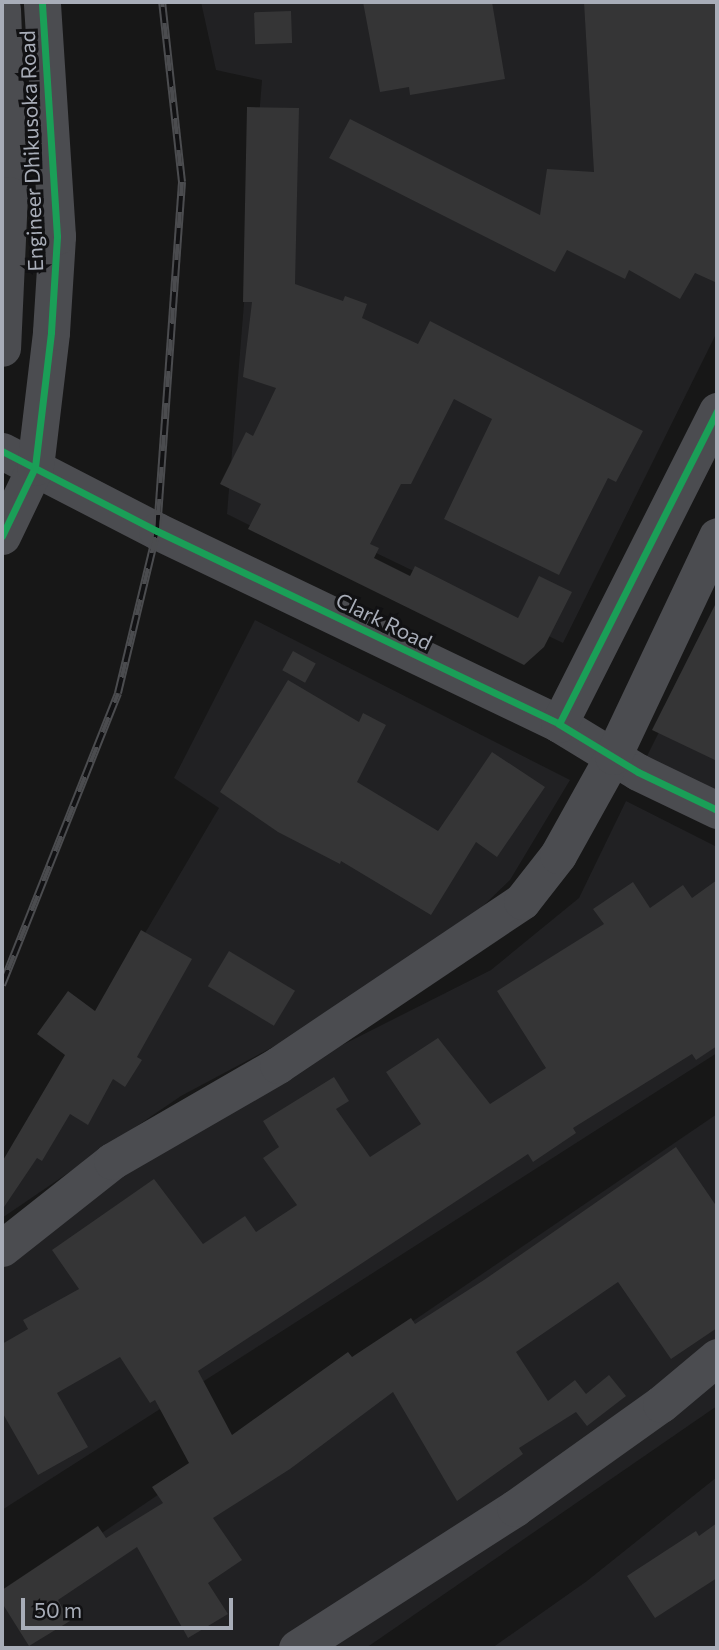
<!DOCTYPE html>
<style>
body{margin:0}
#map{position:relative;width:719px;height:1650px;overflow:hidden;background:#171717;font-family:Commissioner,sans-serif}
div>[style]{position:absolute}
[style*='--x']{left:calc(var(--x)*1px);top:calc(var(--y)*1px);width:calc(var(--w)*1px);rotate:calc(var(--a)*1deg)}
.built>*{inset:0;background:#212123}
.building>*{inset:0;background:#353536;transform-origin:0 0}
.minor>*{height:37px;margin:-18.5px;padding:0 18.5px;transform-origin:18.5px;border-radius:18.5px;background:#4b4c50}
.rail>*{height:8px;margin-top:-4px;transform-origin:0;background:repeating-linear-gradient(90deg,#111113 0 16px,#4b4c4f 0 32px);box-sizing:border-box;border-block:2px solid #4b4c4f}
.cycleway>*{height:7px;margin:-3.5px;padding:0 3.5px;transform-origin:3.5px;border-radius:3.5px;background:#1a9f57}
span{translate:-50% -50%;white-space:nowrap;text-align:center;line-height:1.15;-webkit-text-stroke:6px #111113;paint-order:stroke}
.street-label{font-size:21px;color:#a8adb8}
.frame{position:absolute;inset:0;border:4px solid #a8adb8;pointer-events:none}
.scale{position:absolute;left:21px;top:1598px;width:212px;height:32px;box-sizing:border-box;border:4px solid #a8adb8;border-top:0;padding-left:9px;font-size:21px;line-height:24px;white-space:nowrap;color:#a8adb8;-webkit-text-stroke:5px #111113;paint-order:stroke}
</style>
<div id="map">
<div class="built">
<div style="clip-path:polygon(201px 2px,717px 2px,717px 332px,563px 643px,291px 512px,279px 540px,227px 514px,262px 80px,216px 70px)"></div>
<div style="clip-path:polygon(717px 616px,717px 803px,642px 766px)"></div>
<div style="clip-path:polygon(255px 620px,570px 780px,510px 880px,450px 938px,327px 1018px,181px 1096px,2px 1218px,2px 1175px,219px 808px,174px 778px)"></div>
<div style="clip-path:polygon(626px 801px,717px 847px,717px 1053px,2px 1510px,2px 1253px,112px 1161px,491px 970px,579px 898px)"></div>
<div style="clip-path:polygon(717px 1114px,717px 1406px,366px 1648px,2px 1648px,2px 1601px)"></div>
<div style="clip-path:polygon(717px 1477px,717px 1648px,492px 1648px,587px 1581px)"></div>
</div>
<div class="building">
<div style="clip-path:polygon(363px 2px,492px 2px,505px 79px,410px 95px,409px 87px,380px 92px)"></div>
<div style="clip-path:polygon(584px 2px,717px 2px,715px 282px,695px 273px,680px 299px,629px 270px,625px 279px,567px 250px,555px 272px,329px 158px,350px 119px,540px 215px,547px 169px,594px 172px)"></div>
<div style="left:291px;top:11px;width:32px;height:37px;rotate:88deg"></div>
<div style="clip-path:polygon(247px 107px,299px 108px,295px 284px,343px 301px,345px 296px,367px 304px,362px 318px,418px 344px,430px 321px,643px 431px,616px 482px,608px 478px,559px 575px,444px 519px,492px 419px,454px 399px,411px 484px,401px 484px,370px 544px,379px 548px,374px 558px,410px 576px,415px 566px,518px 618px,539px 576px,572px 592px,544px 647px,524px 665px,248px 529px,261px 504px,220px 484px,246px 432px,253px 436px,276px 388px,243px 377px,252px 302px,243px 302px)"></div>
<div style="clip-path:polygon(717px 601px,717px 761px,652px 730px)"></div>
<div style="left:293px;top:651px;width:26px;height:22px;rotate:29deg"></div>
<div style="clip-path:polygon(288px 680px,359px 722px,363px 713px,386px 725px,357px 782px,438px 831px,492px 752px,545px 787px,497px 857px,476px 842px,431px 915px,341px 861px,340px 864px,278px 832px,220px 792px)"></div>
<div style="clip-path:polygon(717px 880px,717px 1046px,696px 1060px,692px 1054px,573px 1128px,576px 1133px,533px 1162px,528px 1154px,198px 1371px,232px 1435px,348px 1352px,352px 1357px,411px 1318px,415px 1324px,484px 1280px,676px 1147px,717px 1207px,717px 1328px,671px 1359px,618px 1282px,516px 1352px,548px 1401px,575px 1380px,586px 1394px,609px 1375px,626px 1396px,587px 1426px,576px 1412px,519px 1448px,523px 1454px,457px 1501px,393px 1392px,290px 1469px,213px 1518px,242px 1560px,208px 1583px,228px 1614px,188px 1638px,137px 1547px,58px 1600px,70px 1621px,29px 1646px,2px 1603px,2px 1590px,98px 1526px,106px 1538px,163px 1503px,152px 1487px,189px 1463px,155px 1400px,150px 1403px,120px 1357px,57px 1393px,88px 1447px,38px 1475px,2px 1412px,2px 1344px,28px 1329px,23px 1320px,79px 1289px,52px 1250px,154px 1179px,203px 1244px,245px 1216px,256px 1232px,297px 1205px,263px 1158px,279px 1147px,263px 1121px,334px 1077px,349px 1101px,336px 1109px,370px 1157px,421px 1124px,386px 1072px,438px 1038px,490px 1104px,546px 1068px,497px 991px,604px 924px,593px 909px,633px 882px,650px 908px,683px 885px,692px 898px)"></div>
<div style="clip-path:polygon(141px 930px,192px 959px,137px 1057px,142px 1060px,125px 1087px,113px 1079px,88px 1125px,70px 1114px,42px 1161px,37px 1158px,2px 1210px,2px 1162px,65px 1055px,37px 1034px,68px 991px,95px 1011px)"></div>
<div style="left:229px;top:951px;width:77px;height:41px;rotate:31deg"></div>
<div style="clip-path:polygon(717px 1523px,717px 1578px,655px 1618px,627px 1576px,696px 1531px,699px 1536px)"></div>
</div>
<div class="minor">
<div style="--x:2;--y:9;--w:186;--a:87.8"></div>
<div style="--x:9;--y:195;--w:153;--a:92.6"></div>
<div style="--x:2;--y:451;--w:174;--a:27.3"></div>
<div style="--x:157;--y:531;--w:446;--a:25.6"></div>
<div style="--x:559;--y:724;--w:92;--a:31.3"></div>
<div style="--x:638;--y:772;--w:88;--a:25.7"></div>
<div style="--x:2;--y:536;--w:76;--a:-64.4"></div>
<div style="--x:35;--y:467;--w:136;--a:-83.2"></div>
<div style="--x:51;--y:332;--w:96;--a:-86.4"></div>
<div style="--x:57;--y:236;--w:234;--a:-93.7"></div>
<div style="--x:559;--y:724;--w:351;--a:-63.2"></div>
<div style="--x:2;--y:1248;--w:140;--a:-38.3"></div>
<div style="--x:112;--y:1161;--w:192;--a:-30"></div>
<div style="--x:278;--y:1065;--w:294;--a:-33.9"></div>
<div style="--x:522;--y:901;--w:58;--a:-52"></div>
<div style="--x:558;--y:855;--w:113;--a:-60.9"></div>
<div style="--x:613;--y:756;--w:243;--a:-64.7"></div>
<div style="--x:297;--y:1648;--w:259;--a:-32.7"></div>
<div style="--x:515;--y:1508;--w:179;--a:-35.5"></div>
<div style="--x:661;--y:1404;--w:73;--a:-40"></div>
</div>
<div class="rail">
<div style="--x:2;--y:985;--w:314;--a:-68.3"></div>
<div style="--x:118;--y:693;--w:167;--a:-76.5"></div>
<div style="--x:157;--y:531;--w:350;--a:-85.9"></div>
<div style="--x:182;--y:182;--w:181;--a:-96.3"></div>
</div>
<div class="cycleway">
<div style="--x:2;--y:451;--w:174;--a:27.3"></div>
<div style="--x:157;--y:531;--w:446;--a:25.6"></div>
<div style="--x:559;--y:724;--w:92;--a:31.3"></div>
<div style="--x:638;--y:772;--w:88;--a:25.7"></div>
<div style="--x:2;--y:536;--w:76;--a:-64.4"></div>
<div style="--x:35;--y:467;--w:136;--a:-83.2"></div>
<div style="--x:51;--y:332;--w:96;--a:-86.4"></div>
<div style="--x:57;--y:236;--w:234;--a:-93.7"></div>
<div style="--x:559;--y:724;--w:351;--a:-63.2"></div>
</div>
<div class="street-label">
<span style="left:31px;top:151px;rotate:-92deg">Engineer Dhikusoka Road</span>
<span style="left:384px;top:621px;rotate:26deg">Clark Road</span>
</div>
<div class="frame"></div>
<div class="scale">50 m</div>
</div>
